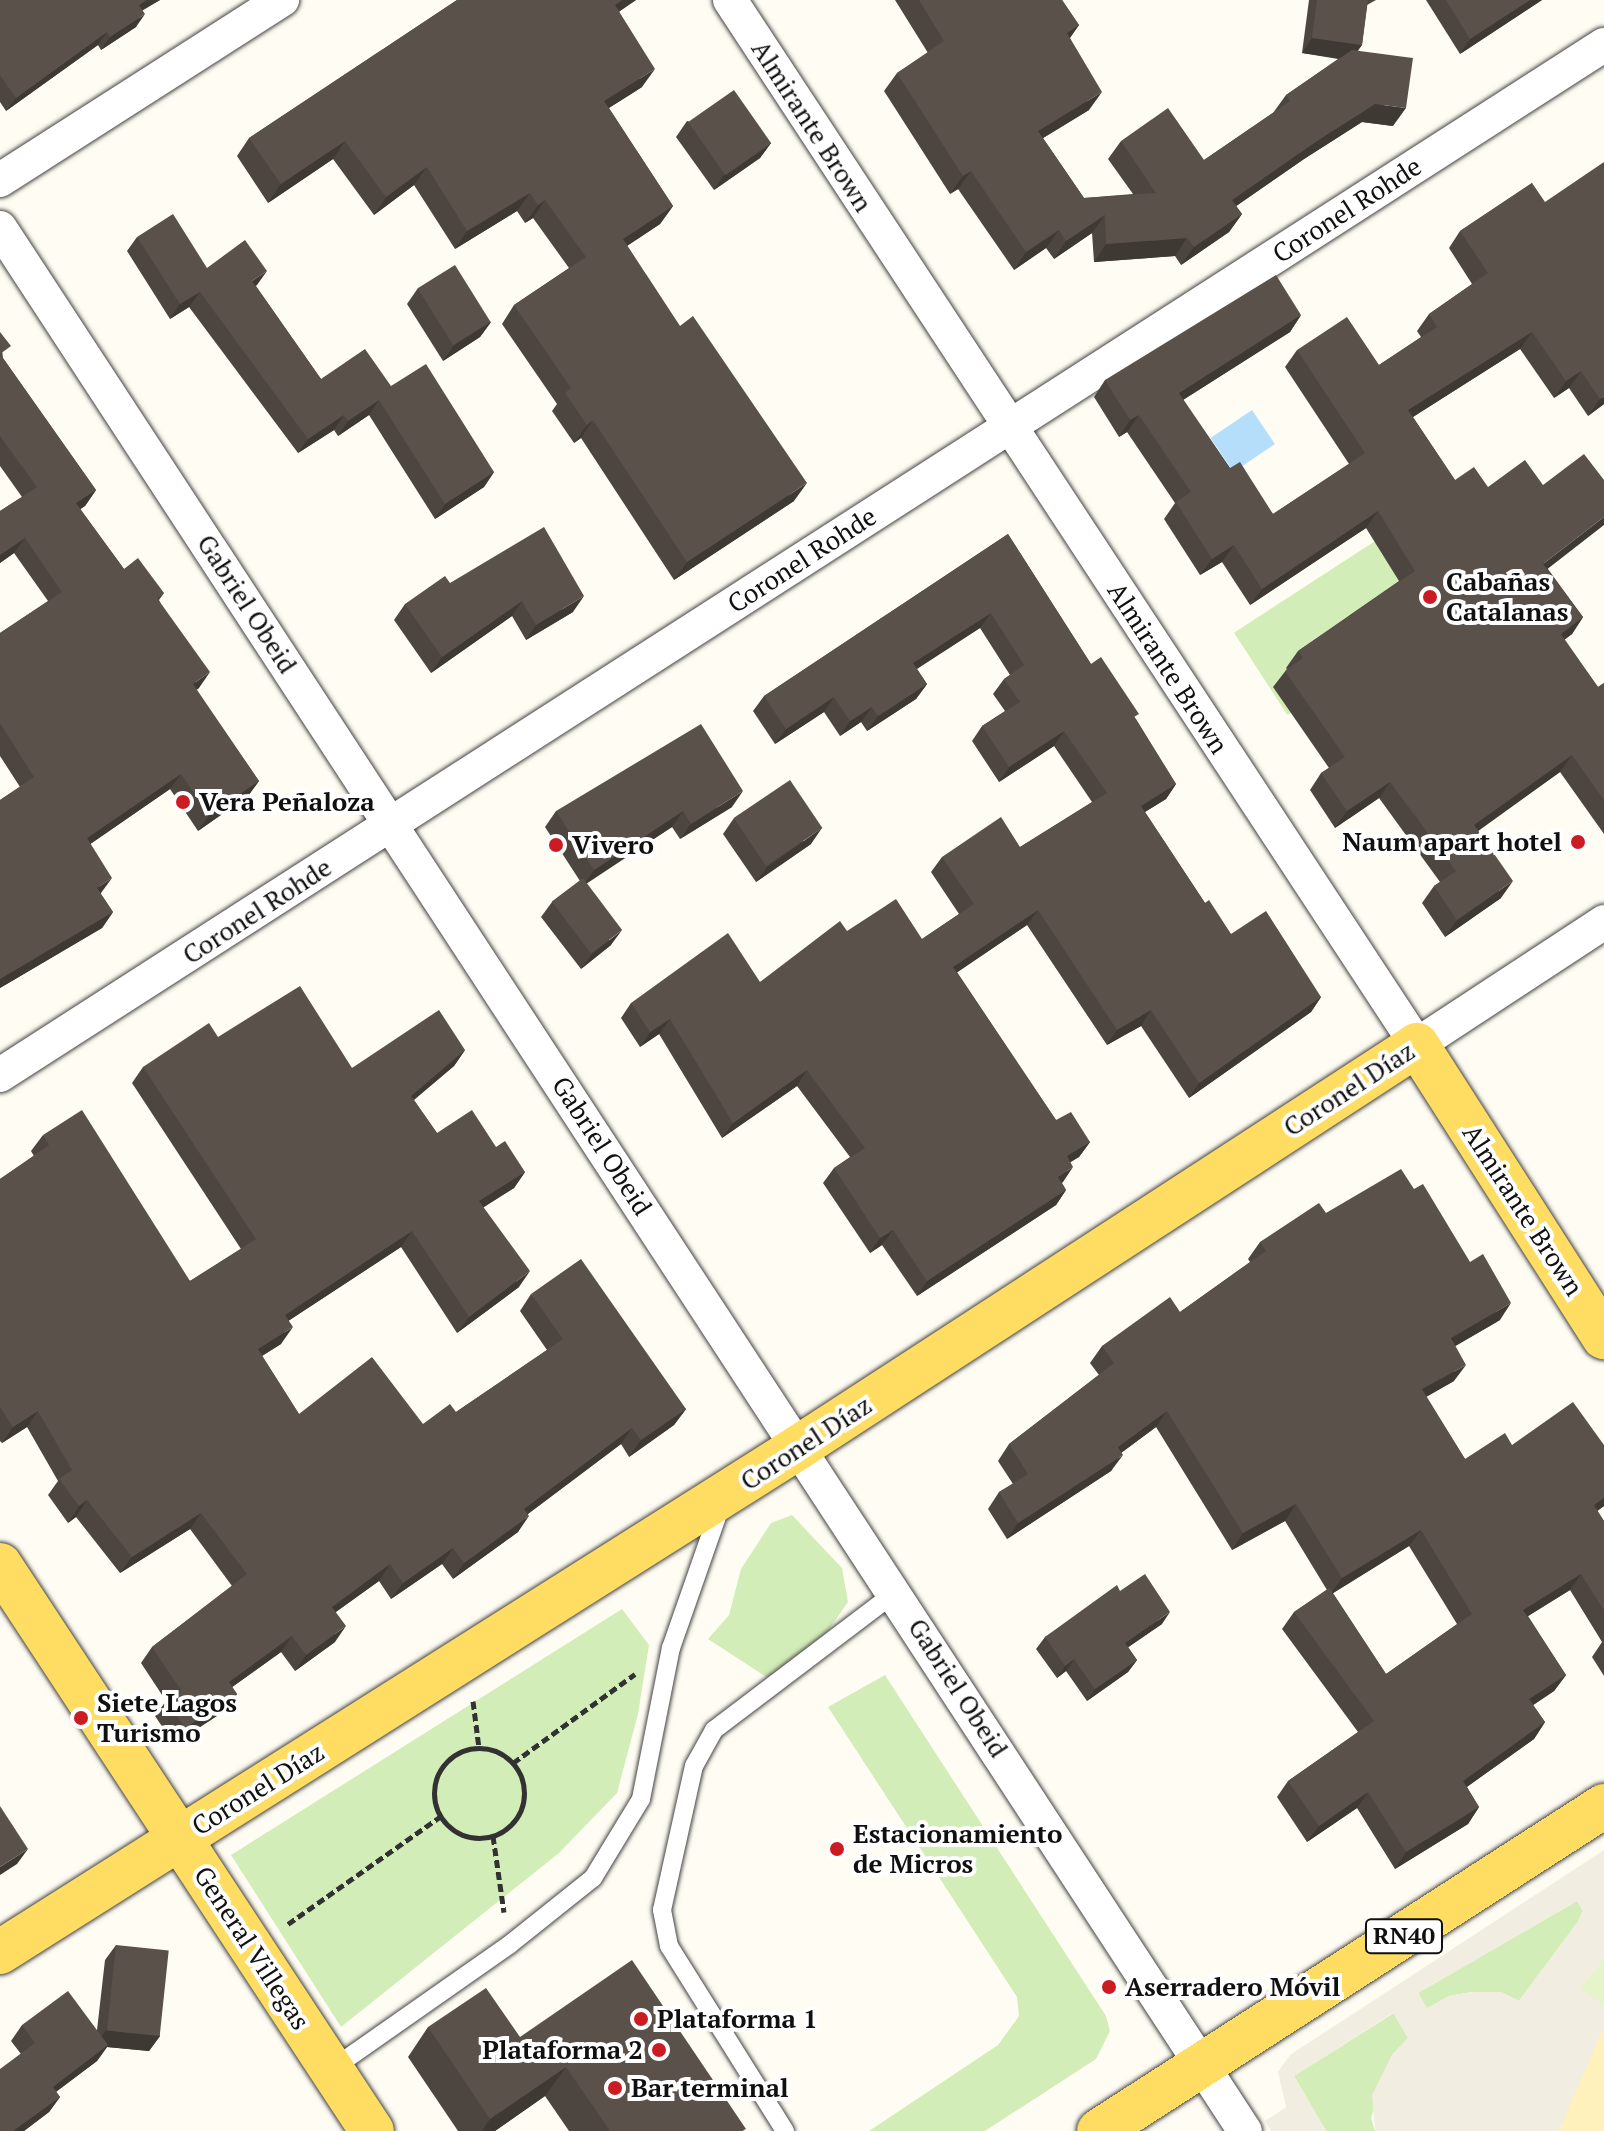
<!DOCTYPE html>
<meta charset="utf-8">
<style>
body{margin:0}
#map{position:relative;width:1604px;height:2131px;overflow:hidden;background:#fffdf3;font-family:"PT Serif",serif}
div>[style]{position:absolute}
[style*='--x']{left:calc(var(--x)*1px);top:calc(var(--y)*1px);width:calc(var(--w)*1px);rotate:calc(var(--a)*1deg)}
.green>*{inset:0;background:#d3edb9;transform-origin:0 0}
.sand>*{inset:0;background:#fef1bc}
.pitch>*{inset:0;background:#e5f4cb}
.plaza>*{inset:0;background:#f1ede0}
.water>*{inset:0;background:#b4defa;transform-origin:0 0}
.path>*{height:5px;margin-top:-2.5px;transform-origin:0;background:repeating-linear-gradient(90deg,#323232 0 8px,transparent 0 12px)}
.path>.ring{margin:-2.5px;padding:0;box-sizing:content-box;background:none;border:5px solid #323232;border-radius:50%}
.roads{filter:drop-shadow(0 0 2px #434343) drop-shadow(0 0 2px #434343)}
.service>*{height:18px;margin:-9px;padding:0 9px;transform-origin:9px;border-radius:9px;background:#fff}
.minor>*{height:34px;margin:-17px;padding:0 17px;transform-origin:17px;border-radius:17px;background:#fff}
.primary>*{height:44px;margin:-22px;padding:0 22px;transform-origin:22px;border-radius:22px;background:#ffdd63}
.wall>*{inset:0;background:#4d4640}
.shaded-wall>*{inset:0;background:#3f3934}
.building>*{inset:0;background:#5a514b;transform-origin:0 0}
.dots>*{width:22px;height:22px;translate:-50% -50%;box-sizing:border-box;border:4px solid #fff;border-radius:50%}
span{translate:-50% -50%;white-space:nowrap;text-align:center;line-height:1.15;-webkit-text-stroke:8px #fff;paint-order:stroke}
.shield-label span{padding:2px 6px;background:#fff;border:2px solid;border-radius:6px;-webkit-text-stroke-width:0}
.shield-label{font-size:24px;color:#101010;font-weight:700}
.street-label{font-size:26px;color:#101010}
.poi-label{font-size:26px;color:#101010;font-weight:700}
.left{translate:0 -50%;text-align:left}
.right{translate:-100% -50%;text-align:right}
</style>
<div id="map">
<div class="green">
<div style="left:1463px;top:484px;width:98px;height:273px;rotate:57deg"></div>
<div style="clip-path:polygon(792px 1515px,842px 1568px,848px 1602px,828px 1631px,768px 1678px,708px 1639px,729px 1615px,741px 1569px,771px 1523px)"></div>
<div style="clip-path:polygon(622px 1609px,649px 1645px,638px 1714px,617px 1793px,559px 1853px,341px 2027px,231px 1855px)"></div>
<div style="clip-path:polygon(885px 1675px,1106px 2016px,1110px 2031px,1096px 2059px,985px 2131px,869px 2131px,998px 2045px,1019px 2016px,1017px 1997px,828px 1707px)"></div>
<div style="clip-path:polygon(1577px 1901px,1583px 1911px,1577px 1923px,1519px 2001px,1501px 1992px,1472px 1992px,1449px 1996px,1427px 2009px,1418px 1993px)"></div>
<div style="clip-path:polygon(1394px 2013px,1408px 2038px,1392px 2055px,1371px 2118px,1375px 2131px,1326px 2131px,1294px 2076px)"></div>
</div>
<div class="sand">
<div style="clip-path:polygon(1604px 2026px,1604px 2131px,1559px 2131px,1600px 2027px)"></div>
</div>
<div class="pitch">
<div style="clip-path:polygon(1604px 1958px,1604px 2006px,1603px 2007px,1580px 1988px)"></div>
</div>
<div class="plaza">
<div style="clip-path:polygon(evenodd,1604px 1850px,1604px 1958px,1580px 1988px,1604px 2006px,1604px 2026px,1559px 2131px,1375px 2131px,1372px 2095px,1392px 2055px,1408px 2038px,1393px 2013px,1294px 2076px,1326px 2131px,1271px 2131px,1265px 2121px,1286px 2107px,1278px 2072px,1290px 2055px,1604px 1850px,1577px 1901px,1583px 1911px,1577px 1923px,1519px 2001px,1501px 1992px,1472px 1992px,1449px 1996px,1427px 2008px,1418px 1993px,1577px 1901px)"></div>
</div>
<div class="water">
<div style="left:1252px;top:410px;width:41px;height:50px;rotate:56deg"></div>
</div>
<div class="path">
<div style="--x:473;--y:1701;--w:47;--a:82.7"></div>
<div class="ring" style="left:434px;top:1748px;width:85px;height:85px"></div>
<div style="--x:513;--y:1763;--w:151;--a:-36.1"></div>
<div style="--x:493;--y:1836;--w:77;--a:81.8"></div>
<div style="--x:288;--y:1924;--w:187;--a:-35.2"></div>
</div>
<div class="roads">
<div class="service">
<div style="--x:332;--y:2069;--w:216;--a:-35"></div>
<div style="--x:509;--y:1945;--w:107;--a:-38.6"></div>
<div style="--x:593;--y:1878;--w:92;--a:-58.7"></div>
<div style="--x:641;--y:1799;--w:154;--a:-78.8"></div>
<div style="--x:671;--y:1648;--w:155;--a:-70.7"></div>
<div style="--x:785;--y:2131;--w:218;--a:-122.1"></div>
<div style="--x:669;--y:1946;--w:37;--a:-101"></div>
<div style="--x:662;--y:1910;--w:148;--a:-77.5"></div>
<div style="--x:694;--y:1766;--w:41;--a:-60.9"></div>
<div style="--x:714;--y:1730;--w:228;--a:-37.2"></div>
</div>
<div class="minor">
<div style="--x:730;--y:0;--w:1251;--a:56.68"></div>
<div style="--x:1417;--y:1045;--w:224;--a:-33.3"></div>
<div style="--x:0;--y:180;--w:335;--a:-32.6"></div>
<div style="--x:0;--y:228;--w:2274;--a:56.81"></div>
<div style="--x:0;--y:1075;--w:1906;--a:-32.71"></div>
</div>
<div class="primary">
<div style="--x:0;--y:1565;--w:677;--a:56.69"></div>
<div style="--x:0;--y:1952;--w:945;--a:-32.29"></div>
<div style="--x:799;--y:1447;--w:737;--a:-33.04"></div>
<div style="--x:1417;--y:1045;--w:347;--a:57.4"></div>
<div style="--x:1099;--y:2131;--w:601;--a:-32.76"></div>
</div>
</div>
<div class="wall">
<div style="clip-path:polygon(0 0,160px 0,142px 10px,136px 27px,101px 50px,98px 45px,6px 111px,0 102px)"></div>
<div style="clip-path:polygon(457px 0,636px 0,619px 11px,642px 87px,609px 108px,673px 206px,660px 224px,627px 246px,794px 501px,674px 580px,581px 438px,574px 443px,552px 411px,557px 404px,502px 324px,514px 305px,569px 268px,533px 218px,525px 223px,517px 211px,455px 249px,414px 185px,374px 215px,333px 159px,268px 203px,237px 156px,249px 138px)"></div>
<div style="clip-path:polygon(895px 0,1062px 0,1079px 25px,1070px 38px,1089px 110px,1043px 138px,1084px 198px,1133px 194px,1108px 159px,1121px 141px,1204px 160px,1273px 113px,1286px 95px,1338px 59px,1302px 53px,1309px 0,1376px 0,1367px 5px,1362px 45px,1358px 50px,1393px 126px,1362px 122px,1304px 159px,1236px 206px,1242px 214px,1229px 232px,1181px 265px,1175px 256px,1094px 262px,1092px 233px,1054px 259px,1046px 248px,1014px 270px,958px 189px,950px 194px,884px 91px,897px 73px,928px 53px)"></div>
<div style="clip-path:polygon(1426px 0,1542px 0,1460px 54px)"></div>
<div style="clip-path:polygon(687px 121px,771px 143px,760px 158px,714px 190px,676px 137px)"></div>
<div style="clip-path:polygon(1532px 183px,1604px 404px,1588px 416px,1569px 388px,1554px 398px,1520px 349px,1413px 417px,1455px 480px,1488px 487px,1583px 617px,1572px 634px,1564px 640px,1598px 687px,1604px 683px,1604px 834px,1560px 772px,1478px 830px,1501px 898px,1445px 937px,1422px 903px,1434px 886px,1440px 882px,1379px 798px,1335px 828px,1310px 790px,1321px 773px,1329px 768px,1273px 687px,1287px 669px,1286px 668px,1298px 651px,1399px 581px,1366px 528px,1250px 605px,1222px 562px,1200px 575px,1164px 519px,1175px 503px,1127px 432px,1119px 437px,1094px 397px,1105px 380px,1301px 315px,1290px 332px,1183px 400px,1230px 468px,1273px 514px,1349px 464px,1285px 367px,1297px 350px,1379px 365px,1421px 337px,1417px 331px,1429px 314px,1472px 284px,1449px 248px,1460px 231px)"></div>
<div style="clip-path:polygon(137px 237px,207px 268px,256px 286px,321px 379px,391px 386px,494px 472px,484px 487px,435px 519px,369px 415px,338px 436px,334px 430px,298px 453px,189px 307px,170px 319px,127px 251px)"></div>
<div style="clip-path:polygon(418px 288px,491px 322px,480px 337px,443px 361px,407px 304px)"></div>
<div style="clip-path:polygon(0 332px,3px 358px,96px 490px,85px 506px,80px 509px,124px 569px,164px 593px,159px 600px,199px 688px,196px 690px,259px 781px,248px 796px,198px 831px,170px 789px,90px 844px,101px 894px,113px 912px,102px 928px,0 988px,0 800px,20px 787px,0 756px,0 633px,48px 601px,14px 553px,0 563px,0 511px,22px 497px,0 466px)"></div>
<div style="clip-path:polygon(1008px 534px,1091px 664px,1136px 719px,1176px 784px,1166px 799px,1145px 812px,1205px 903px,1231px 934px,1321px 997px,1311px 1012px,1189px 1098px,1141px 1026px,1107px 1045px,1027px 925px,957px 972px,1056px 1120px,1090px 1142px,1079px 1157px,1070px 1162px,1062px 1183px,1066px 1190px,1056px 1205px,917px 1296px,882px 1245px,870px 1253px,823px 1183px,834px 1168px,850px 1157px,797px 1086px,722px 1138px,659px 1034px,640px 1047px,621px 1018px,631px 1003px,760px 982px,847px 931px,922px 939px,959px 914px,931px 872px,942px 857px,1020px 847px,1092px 802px,1054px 746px,999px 782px,972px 741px,982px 726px,1005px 711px,993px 694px,1004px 679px,1010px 675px,980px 628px,917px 669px,927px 684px,916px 699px,867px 731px,861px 722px,840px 736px,824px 712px,775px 744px,753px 711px,764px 696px)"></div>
<div style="clip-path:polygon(450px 583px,573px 612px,526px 640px,512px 616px,431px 673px,394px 620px,405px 604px)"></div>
<div style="clip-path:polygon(732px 807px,680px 839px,672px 827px,586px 883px,611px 945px,581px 969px,541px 917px,552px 902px,580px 881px,545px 827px,556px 811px)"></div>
<div style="clip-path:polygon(734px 818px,811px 844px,756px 882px,723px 834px)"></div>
<div style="clip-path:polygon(218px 1037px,352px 1068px,465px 1050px,454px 1066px,414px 1100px,437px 1133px,496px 1147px,525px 1172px,514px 1188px,483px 1207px,519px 1287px,457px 1333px,401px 1247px,288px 1321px,281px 1344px,262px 1356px,299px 1414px,423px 1424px,456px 1412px,547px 1350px,520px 1311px,531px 1294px,686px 1409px,674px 1425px,629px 1457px,621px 1444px,528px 1514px,518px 1532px,453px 1579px,442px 1564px,391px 1599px,379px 1581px,336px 1612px,335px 1642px,295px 1671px,281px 1652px,232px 1687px,237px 1694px,226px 1710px,174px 1744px,155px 1716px,166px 1701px,141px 1663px,152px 1647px,232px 1586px,190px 1529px,120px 1573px,76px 1517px,68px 1523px,48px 1495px,58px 1481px,27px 1427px,2px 1443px,0 1441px,0 1179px,34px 1156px,31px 1151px,43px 1135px,190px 1281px,241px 1249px,132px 1083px,143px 1067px)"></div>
<div style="clip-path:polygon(evenodd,1414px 1189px,1500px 1320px,1455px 1346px,1454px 1381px,1426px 1397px,1465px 1459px,1512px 1445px,1604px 1445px,1604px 1506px,1597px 1511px,1604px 1521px,1604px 1676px,1592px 1657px,1602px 1642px,1570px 1590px,1528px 1616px,1566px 1675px,1554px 1691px,1533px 1705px,1545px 1722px,1534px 1739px,1467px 1787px,1479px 1807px,1468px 1824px,1395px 1869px,1357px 1808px,1307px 1842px,1277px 1797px,1288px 1781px,1358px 1732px,1282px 1629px,1294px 1612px,1327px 1590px,1285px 1521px,1232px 1550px,1156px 1427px,1121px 1453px,1111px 1471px,1007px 1539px,988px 1509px,999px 1492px,1013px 1484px,998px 1461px,1009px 1444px,1099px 1375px,1090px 1363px,1102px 1346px,1180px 1312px,1250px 1262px,1248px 1259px,1260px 1242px,1326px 1213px,1414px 1189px,1409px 1546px,1457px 1624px,1386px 1674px,1333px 1593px,1409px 1546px)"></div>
<div style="clip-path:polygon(1120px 1591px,1162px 1624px,1128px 1647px,1137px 1660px,1128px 1672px,1087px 1701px,1066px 1671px,1057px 1678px,1036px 1649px,1045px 1637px)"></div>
<div style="clip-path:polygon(116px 1945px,160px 2036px,149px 2051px,107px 2047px,97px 2061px,56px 2092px,60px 2097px,49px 2112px,24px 2131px,0 2131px,21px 2054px,11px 2041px,22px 2025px,97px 2030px,105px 1960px)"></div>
<div style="clip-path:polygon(428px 2027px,520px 2037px,744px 2131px,569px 2131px,545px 2096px,495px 2131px,458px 2131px,408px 2057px)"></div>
</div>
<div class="shaded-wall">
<div style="clip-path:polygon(147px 0,160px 0,130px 18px,139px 5px)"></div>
<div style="clip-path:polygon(622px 0,636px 0,603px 23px,615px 5px)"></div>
<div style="clip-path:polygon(1530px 0,1542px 0,1460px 54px,1470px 39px)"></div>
<div style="clip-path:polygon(145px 14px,136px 27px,101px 50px,110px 37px)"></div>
<div style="clip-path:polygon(1079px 25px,1066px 43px,1067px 33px)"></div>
<div style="clip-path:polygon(107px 32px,98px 45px,6px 111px,16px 98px)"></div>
<div style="clip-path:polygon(1312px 38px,1362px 45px,1351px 60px,1302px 53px)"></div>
<div style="clip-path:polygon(655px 69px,642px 87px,591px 119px,604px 101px)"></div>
<div style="clip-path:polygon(1102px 92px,1089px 110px,1025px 149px,1038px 131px)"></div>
<div style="clip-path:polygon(1375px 104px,1406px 108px,1393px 126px,1362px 122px,1304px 159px,1219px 218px,1232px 200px,1317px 141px)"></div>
<div style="clip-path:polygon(345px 141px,333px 159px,268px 203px,281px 184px)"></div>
<div style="clip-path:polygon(771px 143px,760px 158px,714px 190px,724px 175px)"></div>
<div style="clip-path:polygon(427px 167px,414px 185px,374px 215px,386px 197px)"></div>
<div style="clip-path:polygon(971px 171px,958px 189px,950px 194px,963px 176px)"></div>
<div style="clip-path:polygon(530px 193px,517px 211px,455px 249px,467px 231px)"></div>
<div style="clip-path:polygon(545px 200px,533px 218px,525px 223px,538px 205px)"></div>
<div style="clip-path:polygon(673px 206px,660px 224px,610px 257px,623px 239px)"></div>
<div style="clip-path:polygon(1242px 214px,1229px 232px,1181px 265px,1194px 247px)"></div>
<div style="clip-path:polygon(1105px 215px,1092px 233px,1054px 259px,1066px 241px)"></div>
<div style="clip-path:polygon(1059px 230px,1046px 248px,1014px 270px,1026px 252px)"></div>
<div style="clip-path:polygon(1187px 238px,1175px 256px,1094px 262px,1106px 244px)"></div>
<div style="clip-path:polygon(267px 271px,257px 285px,242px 296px,252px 281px)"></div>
<div style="clip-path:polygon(200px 292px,189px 307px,170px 319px,180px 304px)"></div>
<div style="clip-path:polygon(1301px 315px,1290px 332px,1167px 410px,1179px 393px)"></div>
<div style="clip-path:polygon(491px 322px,480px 337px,443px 361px,454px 345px)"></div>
<div style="clip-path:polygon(1532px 332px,1520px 349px,1397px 427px,1408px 410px)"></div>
<div style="clip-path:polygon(1581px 371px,1569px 388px,1554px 398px,1566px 381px)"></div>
<div style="clip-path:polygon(1604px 396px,1604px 404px,1588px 416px,1600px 399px)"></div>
<div style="clip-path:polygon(379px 400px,369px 415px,338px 436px,348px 421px)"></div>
<div style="clip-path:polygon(344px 415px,334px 430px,298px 453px,308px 439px)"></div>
<div style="clip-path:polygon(1139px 415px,1127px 432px,1119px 437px,1130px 420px)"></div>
<div style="clip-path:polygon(593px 420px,581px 438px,574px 443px,587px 425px)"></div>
<div style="clip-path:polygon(494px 472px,484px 487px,435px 519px,445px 504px)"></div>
<div style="clip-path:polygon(807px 483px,794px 501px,674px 580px,687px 562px)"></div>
<div style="clip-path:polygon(96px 490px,85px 506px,66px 519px,76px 503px)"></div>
<div style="clip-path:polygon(1378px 511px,1366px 528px,1250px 605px,1262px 589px)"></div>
<div style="clip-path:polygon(1604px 517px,1604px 525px,1532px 581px,1543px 564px)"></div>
<div style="clip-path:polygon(25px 538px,14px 553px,0 563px,0 555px)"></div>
<div style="clip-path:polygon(1234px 545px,1222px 562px,1200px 575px,1212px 559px)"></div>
<div style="clip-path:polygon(584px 596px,573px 612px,526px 640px,536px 625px)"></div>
<div style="clip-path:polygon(522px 601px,512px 616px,431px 673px,442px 657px)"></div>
<div style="clip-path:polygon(991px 613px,980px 628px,902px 678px,913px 663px)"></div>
<div style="clip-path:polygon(1583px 617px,1572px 634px,1549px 651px,1561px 634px)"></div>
<div style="clip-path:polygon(210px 672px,199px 688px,182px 700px,193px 684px)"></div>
<div style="clip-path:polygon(927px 684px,916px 699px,867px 731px,878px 716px)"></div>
<div style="clip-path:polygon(834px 697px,824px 712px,775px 744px,786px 729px)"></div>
<div style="clip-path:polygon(872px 707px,861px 722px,840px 736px,850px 721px)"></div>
<div style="clip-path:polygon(1064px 731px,1054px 746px,999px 782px,1009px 767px)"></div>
<div style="clip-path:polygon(1572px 755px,1560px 772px,1463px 842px,1474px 825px)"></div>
<div style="clip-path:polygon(181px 774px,170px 789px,76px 854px,87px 838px)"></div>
<div style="clip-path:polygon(259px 781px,248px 796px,198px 831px,209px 815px)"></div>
<div style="clip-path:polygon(1390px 782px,1379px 798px,1335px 828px,1347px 811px)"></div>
<div style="clip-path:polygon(1176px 784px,1166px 799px,1130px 821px,1141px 806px)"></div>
<div style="clip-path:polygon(743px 791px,732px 807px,680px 839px,691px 824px)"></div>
<div style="clip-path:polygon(683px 811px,672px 827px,583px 886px,594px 870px)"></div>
<div style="clip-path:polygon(822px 828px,811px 844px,756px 882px,767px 867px)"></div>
<div style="clip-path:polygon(112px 878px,101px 893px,86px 904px,97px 888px)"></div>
<div style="clip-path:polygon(1513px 881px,1501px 898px,1445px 937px,1457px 920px)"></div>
<div style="clip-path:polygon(1038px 910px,1027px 925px,943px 982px,953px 967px)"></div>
<div style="clip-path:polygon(113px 912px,102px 928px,0 988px,0 979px)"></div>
<div style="clip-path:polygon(622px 930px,611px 945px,581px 969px,592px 954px)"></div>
<div style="clip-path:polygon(1321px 997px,1311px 1012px,1189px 1098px,1199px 1083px)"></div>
<div style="clip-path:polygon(1151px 1010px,1141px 1026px,1107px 1045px,1117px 1030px)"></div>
<div style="clip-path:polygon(670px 1019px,659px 1034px,640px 1047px,650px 1032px)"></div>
<div style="clip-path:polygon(465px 1050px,454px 1066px,399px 1112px,411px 1096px)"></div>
<div style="clip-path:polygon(807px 1070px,797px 1086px,722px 1138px,733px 1123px)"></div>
<div style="clip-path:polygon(1090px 1142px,1079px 1157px,1056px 1171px,1067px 1156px)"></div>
<div style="clip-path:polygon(1073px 1167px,1063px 1182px,1047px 1192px,1058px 1177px)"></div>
<div style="clip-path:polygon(525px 1172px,514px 1188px,467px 1218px,479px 1201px)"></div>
<div style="clip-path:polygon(1066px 1190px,1056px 1205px,917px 1296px,927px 1281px)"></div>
<div style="clip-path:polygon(893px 1230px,882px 1245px,870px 1253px,880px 1238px)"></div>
<div style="clip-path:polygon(412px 1231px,401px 1247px,273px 1331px,285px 1315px)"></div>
<div style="clip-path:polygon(530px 1271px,519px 1287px,457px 1333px,469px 1317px)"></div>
<div style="clip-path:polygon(1511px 1303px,1500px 1320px,1440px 1355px,1451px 1338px)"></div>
<div style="clip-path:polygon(293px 1327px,281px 1344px,247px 1365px,258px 1349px)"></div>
<div style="clip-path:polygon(1466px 1365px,1454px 1381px,1410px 1406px,1422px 1389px)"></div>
<div style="clip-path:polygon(686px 1409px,674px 1425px,629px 1457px,641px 1440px)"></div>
<div style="clip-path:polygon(38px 1411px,27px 1427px,2px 1443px,13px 1427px)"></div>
<div style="clip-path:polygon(1167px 1411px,1156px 1427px,1106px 1464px,1118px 1447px)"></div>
<div style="clip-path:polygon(632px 1428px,621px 1444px,513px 1525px,524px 1509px)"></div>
<div style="clip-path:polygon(1123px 1455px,1111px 1471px,1007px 1539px,1018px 1523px)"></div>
<div style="clip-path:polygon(1604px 1498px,1604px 1506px,1582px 1522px,1594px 1505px)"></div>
<div style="clip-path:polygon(87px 1500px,76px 1517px,68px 1523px,79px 1506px)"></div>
<div style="clip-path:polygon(1296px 1504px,1285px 1521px,1232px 1550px,1243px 1533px)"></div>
<div style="clip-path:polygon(201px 1513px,190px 1529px,120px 1573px,132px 1557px)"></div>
<div style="clip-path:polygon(529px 1516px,518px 1532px,453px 1579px,464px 1563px)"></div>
<div style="clip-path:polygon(1421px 1530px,1409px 1546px,1330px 1595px,1342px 1578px)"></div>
<div style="clip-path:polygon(453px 1548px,442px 1564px,391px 1599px,403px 1583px)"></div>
<div style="clip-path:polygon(390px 1564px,379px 1581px,320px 1623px,332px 1607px)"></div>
<div style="clip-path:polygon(1581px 1574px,1570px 1590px,1512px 1626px,1523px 1610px)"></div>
<div style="clip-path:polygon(1170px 1612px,1162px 1624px,1117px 1655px,1125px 1643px)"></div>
<div style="clip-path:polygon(346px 1626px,335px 1642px,295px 1671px,306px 1655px)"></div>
<div style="clip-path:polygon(292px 1636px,281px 1652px,217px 1698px,229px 1682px)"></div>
<div style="clip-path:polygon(1074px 1659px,1066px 1671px,1057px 1678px,1065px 1666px)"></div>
<div style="clip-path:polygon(1137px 1660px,1128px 1672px,1087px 1701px,1095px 1689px)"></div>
<div style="clip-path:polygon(1566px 1675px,1554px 1691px,1517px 1716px,1529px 1699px)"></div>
<div style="clip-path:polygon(237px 1694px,226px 1710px,174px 1744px,185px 1728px)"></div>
<div style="clip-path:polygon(1545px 1722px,1534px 1739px,1451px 1798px,1463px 1781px)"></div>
<div style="clip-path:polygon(1368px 1792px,1357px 1808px,1307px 1842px,1319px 1826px)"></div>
<div style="clip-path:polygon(1479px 1807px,1468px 1824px,1395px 1869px,1406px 1852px)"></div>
<div style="clip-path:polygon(28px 1849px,17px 1864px,0 1875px,0 1867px)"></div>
<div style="clip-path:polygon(106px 2030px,160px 2036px,149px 2051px,107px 2047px,97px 2061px,42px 2102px,53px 2087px,95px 2045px)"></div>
<div style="clip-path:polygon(566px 2067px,545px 2096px,495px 2131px,482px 2131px,490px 2119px)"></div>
<div style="clip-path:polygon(60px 2097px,49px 2112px,24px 2131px,13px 2131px)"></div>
</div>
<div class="building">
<div style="clip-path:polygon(0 0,147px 0,139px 5px,145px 14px,110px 37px,107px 32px,16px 98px,0 75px)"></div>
<div style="clip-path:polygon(457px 0,622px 0,615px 5px,655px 69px,604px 101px,673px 206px,623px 239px,680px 326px,693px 316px,807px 483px,687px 562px,593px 420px,587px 425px,565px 393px,571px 388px,514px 305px,586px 257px,545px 200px,538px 205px,530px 193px,467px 231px,427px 167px,386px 197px,345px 141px,281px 184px,249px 138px)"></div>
<div style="clip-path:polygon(919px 0,1062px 0,1079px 25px,1067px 33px,1102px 92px,1038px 131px,1084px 198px,1156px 193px,1121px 141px,1168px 108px,1204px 160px,1290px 101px,1286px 95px,1352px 50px,1413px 58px,1406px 108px,1375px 104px,1317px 141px,1232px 200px,1242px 214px,1194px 247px,1187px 238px,1106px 244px,1105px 215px,1066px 241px,1059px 230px,1026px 252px,971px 171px,963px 176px,897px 73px,944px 41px)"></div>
<div style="clip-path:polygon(1317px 0,1368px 0,1362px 45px,1312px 38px)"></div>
<div style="clip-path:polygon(1446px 0,1530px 0,1470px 39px)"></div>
<div style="left:734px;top:90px;width:65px;height:56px;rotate:55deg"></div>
<div style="clip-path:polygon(1604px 162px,1604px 396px,1600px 399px,1581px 371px,1566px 381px,1532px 332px,1408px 410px,1455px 480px,1474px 467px,1488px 487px,1525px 460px,1543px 485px,1584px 454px,1604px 480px,1604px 517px,1543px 564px,1583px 617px,1561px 634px,1598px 687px,1604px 683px,1604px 800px,1572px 755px,1474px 825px,1513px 881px,1457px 920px,1434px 886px,1456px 871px,1390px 782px,1347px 811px,1321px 773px,1345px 757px,1285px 671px,1303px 658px,1298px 651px,1415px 571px,1378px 511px,1262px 589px,1234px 545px,1212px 559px,1176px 502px,1191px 492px,1139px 415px,1130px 420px,1105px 380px,1276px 275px,1301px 315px,1179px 393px,1230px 468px,1240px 462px,1273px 514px,1365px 453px,1297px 350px,1347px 317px,1379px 365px,1437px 327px,1429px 314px,1488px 273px,1460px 231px,1532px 183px,1545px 202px)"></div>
<div style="clip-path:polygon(173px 214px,207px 268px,245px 240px,267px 271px,252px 281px,321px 379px,365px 349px,391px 386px,426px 364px,494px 472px,445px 504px,379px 400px,348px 421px,344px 415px,308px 439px,200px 292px,180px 304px,137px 237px)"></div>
<div style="left:455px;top:265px;width:67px;height:44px;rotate:58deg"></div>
<div style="clip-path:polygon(0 332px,11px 346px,0 354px,96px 490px,76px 503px,124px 569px,138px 558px,164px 593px,157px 598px,210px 672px,193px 684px,259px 781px,209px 815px,181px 774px,87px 838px,112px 878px,97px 888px,113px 912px,0 979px,0 800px,34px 777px,0 723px,0 633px,62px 592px,25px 538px,0 555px,0 511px,37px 487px,0 436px)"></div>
<div style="clip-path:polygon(544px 527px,584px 596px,536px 625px,522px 601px,442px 657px,405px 604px,445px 576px,450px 583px)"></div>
<div style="clip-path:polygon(1008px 534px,1091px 664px,1101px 657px,1139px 714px,1134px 717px,1176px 784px,1141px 806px,1205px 903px,1209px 900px,1231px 934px,1266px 911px,1321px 997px,1199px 1083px,1151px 1010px,1117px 1030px,1038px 910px,953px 967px,1056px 1120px,1071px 1112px,1090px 1142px,1067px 1156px,1073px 1167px,1058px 1177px,1066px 1190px,927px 1281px,893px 1230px,880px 1238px,834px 1168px,865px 1148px,807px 1070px,733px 1123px,670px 1019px,650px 1032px,631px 1003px,728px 933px,760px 982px,840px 921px,847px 931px,896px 899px,922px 939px,974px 904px,942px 857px,1001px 817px,1020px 847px,1107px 793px,1064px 731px,1009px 767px,982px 726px,1020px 702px,1004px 679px,1024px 665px,991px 613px,913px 663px,927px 684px,878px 716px,872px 707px,850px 721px,834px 697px,786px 729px,764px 696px)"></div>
<div style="clip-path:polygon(701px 724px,743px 791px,691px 824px,683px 811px,594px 870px,556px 811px)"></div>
<div style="left:790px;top:780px;width:58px;height:68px;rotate:56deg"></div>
<div style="left:583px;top:878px;width:65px;height:39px;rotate:53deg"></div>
<div style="clip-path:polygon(300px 986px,352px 1068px,439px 1010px,465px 1050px,411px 1096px,437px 1133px,472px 1110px,496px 1147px,505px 1141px,525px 1172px,479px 1201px,530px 1271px,469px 1317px,412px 1231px,285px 1315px,293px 1327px,258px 1349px,299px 1414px,372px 1357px,423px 1424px,450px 1404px,456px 1412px,563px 1339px,531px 1294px,581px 1259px,686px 1409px,641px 1440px,632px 1428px,524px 1509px,529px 1516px,464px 1563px,453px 1548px,403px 1583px,390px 1564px,332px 1607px,346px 1626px,306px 1655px,292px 1636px,229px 1682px,237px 1694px,185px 1728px,166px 1700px,181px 1690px,152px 1647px,247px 1574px,201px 1513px,132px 1557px,87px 1500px,79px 1506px,59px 1479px,72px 1470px,38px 1411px,13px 1427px,0 1407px,0 1179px,49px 1145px,43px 1135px,82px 1110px,190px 1281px,256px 1239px,143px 1067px,209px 1023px,218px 1037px)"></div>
<div style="clip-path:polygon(1401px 1169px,1414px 1189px,1423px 1184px,1470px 1262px,1483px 1254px,1511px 1303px,1451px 1338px,1466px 1365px,1422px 1389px,1465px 1459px,1505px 1433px,1512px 1445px,1573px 1402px,1604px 1445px,1604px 1498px,1594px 1505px,1604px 1521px,1604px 1610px,1581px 1574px,1523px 1610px,1566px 1675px,1529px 1699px,1545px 1722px,1463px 1781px,1479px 1807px,1406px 1852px,1368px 1792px,1319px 1826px,1288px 1781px,1374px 1721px,1294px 1612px,1329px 1588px,1386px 1674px,1472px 1614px,1421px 1530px,1342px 1578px,1296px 1504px,1243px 1533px,1167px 1411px,1118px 1447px,1123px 1455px,1018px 1523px,999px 1492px,1028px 1474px,1009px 1444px,1114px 1363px,1102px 1346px,1170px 1297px,1180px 1312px,1266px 1251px,1260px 1242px,1319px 1203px,1326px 1213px)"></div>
<div style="clip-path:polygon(1145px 1574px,1170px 1612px,1125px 1643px,1137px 1660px,1095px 1689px,1074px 1659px,1065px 1666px,1045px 1637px,1117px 1585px,1120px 1591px)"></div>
<div style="clip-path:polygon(0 1806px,28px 1849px,0 1867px)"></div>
<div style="left:116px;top:1945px;width:53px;height:86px;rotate:6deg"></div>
<div style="clip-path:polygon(632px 1960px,746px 2129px,742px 2131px,610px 2131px,566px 2067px,490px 2119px,428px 2027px,486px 1988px,520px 2037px)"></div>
<div style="clip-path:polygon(68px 1991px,108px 2045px,53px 2087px,60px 2097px,13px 2131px,0 2131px,0 2069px,35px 2043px,22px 2025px)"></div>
</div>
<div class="dots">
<div style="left:1430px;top:597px;background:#cb1d21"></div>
<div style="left:183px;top:802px;background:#cb1d21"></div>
<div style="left:1578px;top:842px;background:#cb1d21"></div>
<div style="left:556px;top:845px;background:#cb1d21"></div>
<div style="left:81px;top:1718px;background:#cb1d21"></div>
<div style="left:837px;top:1849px;background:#cb1d21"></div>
<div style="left:1109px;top:1987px;background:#cb1d21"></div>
<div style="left:641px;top:2019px;background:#cb1d21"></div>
<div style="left:659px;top:2050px;background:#cb1d21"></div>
<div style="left:615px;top:2088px;background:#cb1d21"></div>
</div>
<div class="shield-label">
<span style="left:1404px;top:1936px">RN40</span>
</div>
<div class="street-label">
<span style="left:812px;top:126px;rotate:57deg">Almirante Brown</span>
<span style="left:1347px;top:210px;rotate:-33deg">Coronel Rohde</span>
<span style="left:802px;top:560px;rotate:-33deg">Coronel Rohde</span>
<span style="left:247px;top:604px;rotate:57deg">Gabriel Obeid</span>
<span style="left:1168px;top:668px;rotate:57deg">Almirante Brown</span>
<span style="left:257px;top:911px;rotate:-33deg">Coronel Rohde</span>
<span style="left:1349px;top:1089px;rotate:-33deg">Coronel Díaz</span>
<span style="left:602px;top:1146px;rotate:57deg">Gabriel Obeid</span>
<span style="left:1523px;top:1210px;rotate:57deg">Almirante Brown</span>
<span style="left:806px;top:1443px;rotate:-33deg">Coronel Díaz</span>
<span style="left:958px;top:1688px;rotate:57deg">Gabriel Obeid</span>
<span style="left:258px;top:1789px;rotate:-32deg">Coronel Díaz</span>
<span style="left:252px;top:1948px;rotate:57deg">General Villegas</span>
</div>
<div class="poi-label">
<span class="left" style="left:1446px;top:597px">Cabañas<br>Catalanas</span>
<span class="left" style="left:199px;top:802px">Vera Peñaloza</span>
<span class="right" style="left:1562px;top:842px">Naum apart hotel</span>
<span class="left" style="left:572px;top:845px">Vivero</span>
<span class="left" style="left:97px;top:1718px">Siete Lagos<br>Turismo</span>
<span class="left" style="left:853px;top:1849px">Estacionamiento<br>de Micros</span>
<span class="left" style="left:1125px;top:1987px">Aserradero Móvil</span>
<span class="left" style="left:657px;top:2019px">Plataforma 1</span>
<span class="right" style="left:643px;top:2050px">Plataforma 2</span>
<span class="left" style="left:631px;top:2088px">Bar terminal</span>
</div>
</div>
